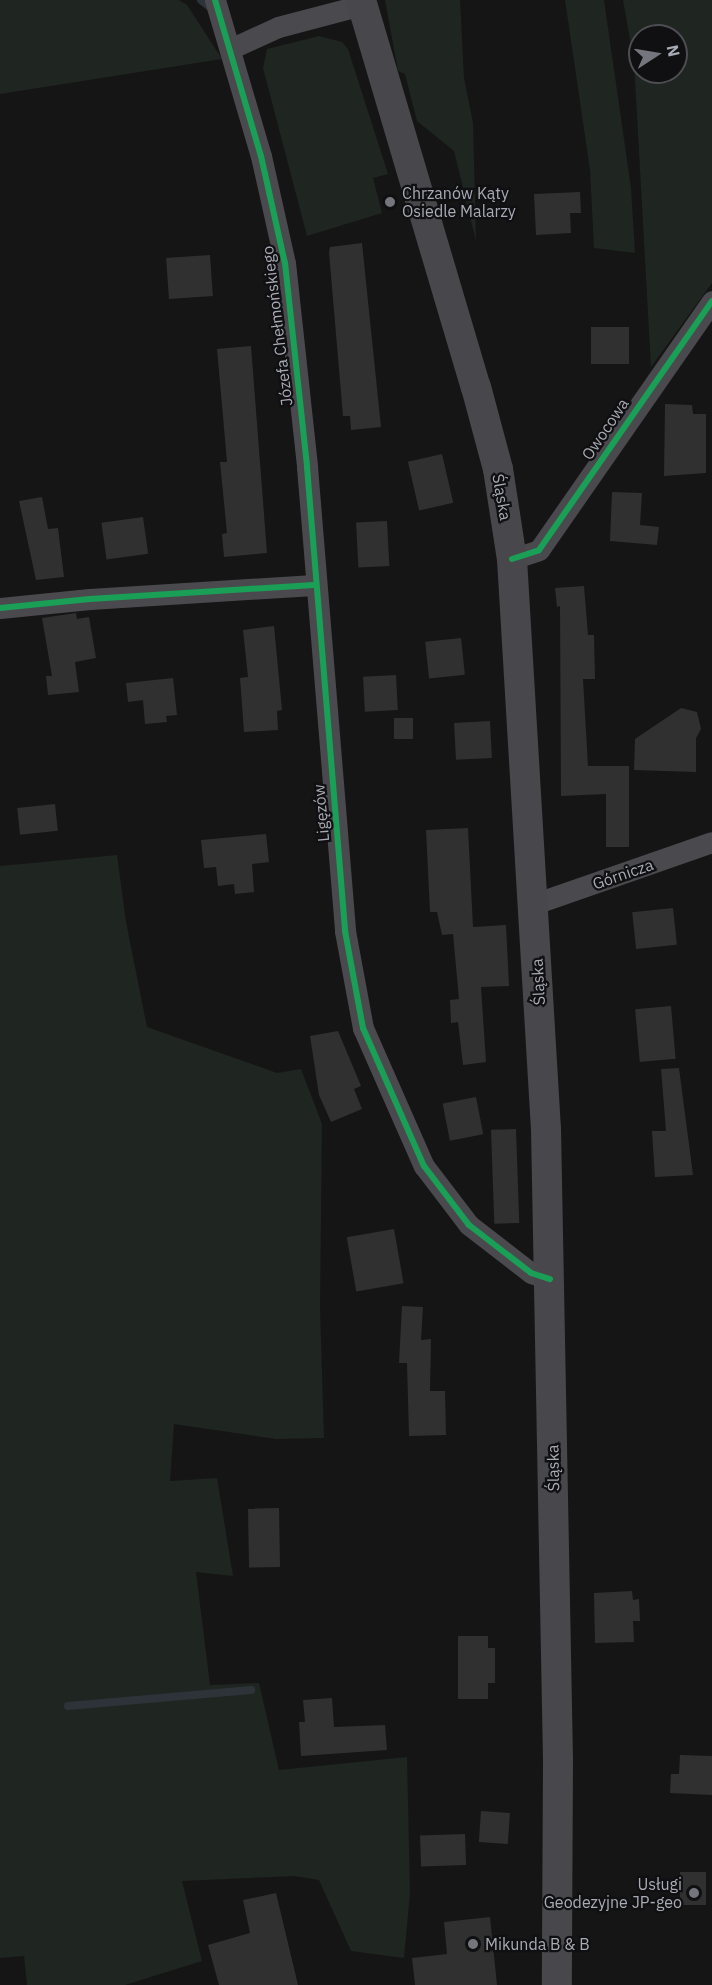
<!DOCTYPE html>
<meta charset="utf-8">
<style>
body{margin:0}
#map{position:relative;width:712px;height:1985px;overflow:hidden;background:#151515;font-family:"IBM Plex Sans",sans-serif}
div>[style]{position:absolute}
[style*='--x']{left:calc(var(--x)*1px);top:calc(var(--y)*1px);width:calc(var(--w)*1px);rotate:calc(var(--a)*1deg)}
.green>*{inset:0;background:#1f2520}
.stream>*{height:8px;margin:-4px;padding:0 4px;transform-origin:4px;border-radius:4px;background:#2d3339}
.building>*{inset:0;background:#303030;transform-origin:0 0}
.minor>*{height:21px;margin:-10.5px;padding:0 10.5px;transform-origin:10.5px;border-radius:10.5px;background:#4a4a4e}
.secondary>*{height:30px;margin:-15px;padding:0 15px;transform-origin:15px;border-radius:15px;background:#48484c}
.cycleway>*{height:6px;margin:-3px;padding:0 3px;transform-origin:3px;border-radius:3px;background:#1a9f57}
.dots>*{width:16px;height:16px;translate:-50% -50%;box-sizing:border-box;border:3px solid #100f11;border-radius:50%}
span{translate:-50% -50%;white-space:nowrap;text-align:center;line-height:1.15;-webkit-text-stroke:4.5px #100f11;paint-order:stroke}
.poi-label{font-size:16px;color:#a8abb5}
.left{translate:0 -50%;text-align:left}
.right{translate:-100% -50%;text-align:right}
.street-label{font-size:16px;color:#a8abb5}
.north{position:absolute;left:628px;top:24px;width:60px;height:60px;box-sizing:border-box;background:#100f11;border:2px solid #4d4d53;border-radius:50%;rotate:78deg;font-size:16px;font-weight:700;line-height:24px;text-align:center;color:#a8abb5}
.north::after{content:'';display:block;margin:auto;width:21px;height:27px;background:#75767d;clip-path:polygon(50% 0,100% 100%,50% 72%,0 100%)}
</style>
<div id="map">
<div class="green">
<div style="clip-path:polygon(0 0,179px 0,187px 5px,222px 59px,0 94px)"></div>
<div style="clip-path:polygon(385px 0,460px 0,464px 78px,473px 123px,476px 241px,454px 151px,417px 121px,405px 74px,398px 71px)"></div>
<div style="clip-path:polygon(565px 0,604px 0,631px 188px,635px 253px,594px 248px,590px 170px)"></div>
<div style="clip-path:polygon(evenodd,623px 0,712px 0,712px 283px,651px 367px,634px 62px,623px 0,640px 36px,676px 36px,676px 72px,640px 72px,640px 36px)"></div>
<div style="clip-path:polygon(319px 36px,342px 42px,348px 49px,388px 174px,373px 178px,382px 213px,307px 236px,263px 68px,267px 49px)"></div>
<div style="clip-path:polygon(117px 855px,126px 922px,147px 1027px,277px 1073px,301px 1069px,322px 1124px,320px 1308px,324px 1438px,276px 1439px,174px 1424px,170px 1481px,217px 1478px,233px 1576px,196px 1572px,210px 1685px,259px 1683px,279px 1770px,407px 1757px,410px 1893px,404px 1958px,351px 1951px,319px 1880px,294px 1876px,182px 1881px,202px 1961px,125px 1985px,27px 1985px,24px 1956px,0 1958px,0 866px)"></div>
</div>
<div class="stream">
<div style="--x:201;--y:0;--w:11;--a:38"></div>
<div style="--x:68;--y:1706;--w:184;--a:-5"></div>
</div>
<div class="building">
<div style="clip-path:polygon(580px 192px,581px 213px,570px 213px,571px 233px,536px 235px,534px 194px)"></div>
<div style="clip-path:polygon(362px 243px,381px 427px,351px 430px,350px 416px,343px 416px,329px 252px,330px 247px)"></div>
<div style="left:210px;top:255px;width:41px;height:44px;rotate:86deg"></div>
<div style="left:629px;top:327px;width:37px;height:38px;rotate:90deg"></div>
<div style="clip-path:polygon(251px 346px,267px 553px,224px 557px,222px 534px,227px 533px,220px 462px,227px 462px,217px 349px)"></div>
<div style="clip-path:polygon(665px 404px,692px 405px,693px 414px,706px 414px,706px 473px,664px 476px)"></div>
<div style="left:442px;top:454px;width:50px;height:35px;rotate:77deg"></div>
<div style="clip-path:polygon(612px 492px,642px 493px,640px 525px,659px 527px,657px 545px,610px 541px)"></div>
<div style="clip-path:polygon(42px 497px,48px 529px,58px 528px,64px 577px,36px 580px,19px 501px)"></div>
<div style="left:143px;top:517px;width:37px;height:42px;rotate:82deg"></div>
<div style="left:387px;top:521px;width:45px;height:31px;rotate:87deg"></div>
<div style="clip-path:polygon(584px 586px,588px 635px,594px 635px,595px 679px,583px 679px,588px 766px,629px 766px,629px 847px,606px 847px,606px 794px,561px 796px,560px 606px,557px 607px,555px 588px)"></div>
<div style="clip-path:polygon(76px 613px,77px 619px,89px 617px,96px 658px,75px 662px,79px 692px,48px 695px,46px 676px,52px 676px,42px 618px)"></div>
<div style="clip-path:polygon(274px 626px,282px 710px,277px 711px,278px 730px,244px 732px,240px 678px,248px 677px,243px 630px)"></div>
<div style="left:461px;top:638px;width:37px;height:36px;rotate:84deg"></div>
<div style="left:396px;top:675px;width:35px;height:33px;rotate:87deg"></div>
<div style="clip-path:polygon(173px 678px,177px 715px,166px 716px,167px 722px,145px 724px,143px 700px,128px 702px,126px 683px)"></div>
<div style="clip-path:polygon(681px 708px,697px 712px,701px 729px,696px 738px,696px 772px,634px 770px,635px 739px)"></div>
<div style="left:394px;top:718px;width:19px;height:21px"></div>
<div style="left:490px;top:721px;width:37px;height:36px;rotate:87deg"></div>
<div style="left:55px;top:804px;width:27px;height:38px;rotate:84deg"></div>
<div style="clip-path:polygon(468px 828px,473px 927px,506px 925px,509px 986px,481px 987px,486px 1062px,463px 1065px,458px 1022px,451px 1023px,450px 1000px,459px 999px,453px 934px,442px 935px,437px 912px,430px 912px,426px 830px)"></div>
<div style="clip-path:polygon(266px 834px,269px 862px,252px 864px,254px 892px,235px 894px,234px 884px,218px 886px,216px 867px,204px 868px,201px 840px)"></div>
<div style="left:673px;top:908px;width:37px;height:41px;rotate:84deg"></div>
<div style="left:671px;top:1006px;width:53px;height:36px;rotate:85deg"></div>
<div style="clip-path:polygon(338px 1031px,361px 1086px,354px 1089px,362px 1109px,331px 1122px,319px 1095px,310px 1036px)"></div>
<div style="clip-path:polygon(679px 1068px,693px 1175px,655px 1177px,652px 1131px,666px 1131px,661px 1069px)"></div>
<div style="left:476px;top:1097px;width:38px;height:34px;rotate:79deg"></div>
<div style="left:516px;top:1129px;width:94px;height:25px;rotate:88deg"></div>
<div style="left:394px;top:1229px;width:55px;height:48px;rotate:80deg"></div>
<div style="clip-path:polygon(402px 1306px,423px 1307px,421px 1340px,431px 1339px,430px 1391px,445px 1391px,446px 1435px,409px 1436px,407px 1363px,399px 1363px)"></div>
<div style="left:279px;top:1508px;width:59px;height:31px;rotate:89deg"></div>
<div style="clip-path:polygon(632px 1591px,633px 1600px,639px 1599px,640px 1621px,633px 1621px,634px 1642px,595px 1643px,594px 1593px)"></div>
<div style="clip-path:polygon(458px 1636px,488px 1636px,488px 1648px,495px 1648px,495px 1683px,488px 1683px,488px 1699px,458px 1699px)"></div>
<div style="clip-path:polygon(332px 1698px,334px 1727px,385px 1725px,387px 1750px,301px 1756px,299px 1722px,305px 1722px,303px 1700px)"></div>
<div style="clip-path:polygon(680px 1755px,712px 1756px,712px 1795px,670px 1793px,671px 1774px,679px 1774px)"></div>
<div style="left:481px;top:1811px;width:29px;height:31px;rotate:4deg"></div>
<div style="left:465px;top:1834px;width:31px;height:45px;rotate:88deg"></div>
<div style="left:680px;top:1872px;width:26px;height:33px"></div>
<div style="clip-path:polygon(276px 1893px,298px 1985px,219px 1985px,208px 1945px,250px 1933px,243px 1900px)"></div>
<div style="clip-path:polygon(490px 1917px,497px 1985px,415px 1985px,412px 1958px,447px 1954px,444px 1922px)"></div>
</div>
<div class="minor">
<div style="--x:215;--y:0;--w:163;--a:73.6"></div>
<div style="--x:261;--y:156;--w:110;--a:77.4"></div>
<div style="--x:285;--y:263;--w:205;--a:83.8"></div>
<div style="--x:307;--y:467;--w:466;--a:85.3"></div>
<div style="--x:345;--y:931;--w:99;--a:79.5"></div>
<div style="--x:363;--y:1028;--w:151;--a:66.2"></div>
<div style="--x:424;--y:1166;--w:74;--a:52.7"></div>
<div style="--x:469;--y:1225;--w:78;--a:37.7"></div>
<div style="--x:531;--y:1273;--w:20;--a:18"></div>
<div style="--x:230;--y:49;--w:53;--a:-24.6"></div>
<div style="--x:278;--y:27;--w:87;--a:-14.7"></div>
<div style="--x:512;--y:559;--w:28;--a:-18"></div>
<div style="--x:539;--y:550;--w:303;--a:-55.2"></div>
<div style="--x:0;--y:608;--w:90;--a:-5.7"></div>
<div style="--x:90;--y:599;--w:224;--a:-3.6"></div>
<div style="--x:534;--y:904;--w:188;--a:-19.2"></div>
</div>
<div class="secondary">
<div style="--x:361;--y:0;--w:404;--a:73.5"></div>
<div style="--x:476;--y:387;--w:85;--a:75"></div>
<div style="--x:498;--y:469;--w:91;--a:81.2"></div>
<div style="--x:512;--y:559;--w:571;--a:86.59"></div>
<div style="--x:546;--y:1129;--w:631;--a:88.91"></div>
<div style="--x:558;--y:1760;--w:225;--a:90.3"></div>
</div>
<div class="cycleway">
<div style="--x:215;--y:0;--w:163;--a:73.6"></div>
<div style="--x:261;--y:156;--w:110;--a:77.4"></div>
<div style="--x:285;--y:263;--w:205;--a:83.8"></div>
<div style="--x:307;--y:467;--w:466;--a:85.3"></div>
<div style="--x:345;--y:931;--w:99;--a:79.5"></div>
<div style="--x:363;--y:1028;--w:151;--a:66.2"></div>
<div style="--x:424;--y:1166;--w:74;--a:52.7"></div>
<div style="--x:469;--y:1225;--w:78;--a:37.7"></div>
<div style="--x:531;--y:1273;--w:20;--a:18"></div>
<div style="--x:512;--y:559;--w:28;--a:-18"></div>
<div style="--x:539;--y:550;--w:303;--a:-55.2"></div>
<div style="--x:0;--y:608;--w:90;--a:-5.7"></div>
<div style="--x:90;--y:599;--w:224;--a:-3.6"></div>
</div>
<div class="dots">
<div style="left:390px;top:202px;background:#75767d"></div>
<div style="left:694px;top:1893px;background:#75767d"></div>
<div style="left:473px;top:1944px;background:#75767d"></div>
</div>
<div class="poi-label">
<span class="left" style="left:402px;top:202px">Chrzanów Kąty<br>Osiedle Malarzy</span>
<span class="right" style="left:682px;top:1893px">Usługi<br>Geodezyjne JP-geo</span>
<span class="left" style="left:485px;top:1944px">Mikunda B &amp; B</span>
</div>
<div class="street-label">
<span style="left:277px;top:326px;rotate:-97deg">Józefa Chełmońskiego</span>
<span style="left:605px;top:429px;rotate:-56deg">Owocowa</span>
<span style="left:502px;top:497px;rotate:80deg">Śląska</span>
<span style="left:321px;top:813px;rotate:-95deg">Ligęzów</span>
<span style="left:623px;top:874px;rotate:-19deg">Górnicza</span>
<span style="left:538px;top:982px;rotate:-93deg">Śląska</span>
<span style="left:553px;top:1468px;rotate:-91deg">Śląska</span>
</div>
<div class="north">N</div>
</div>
